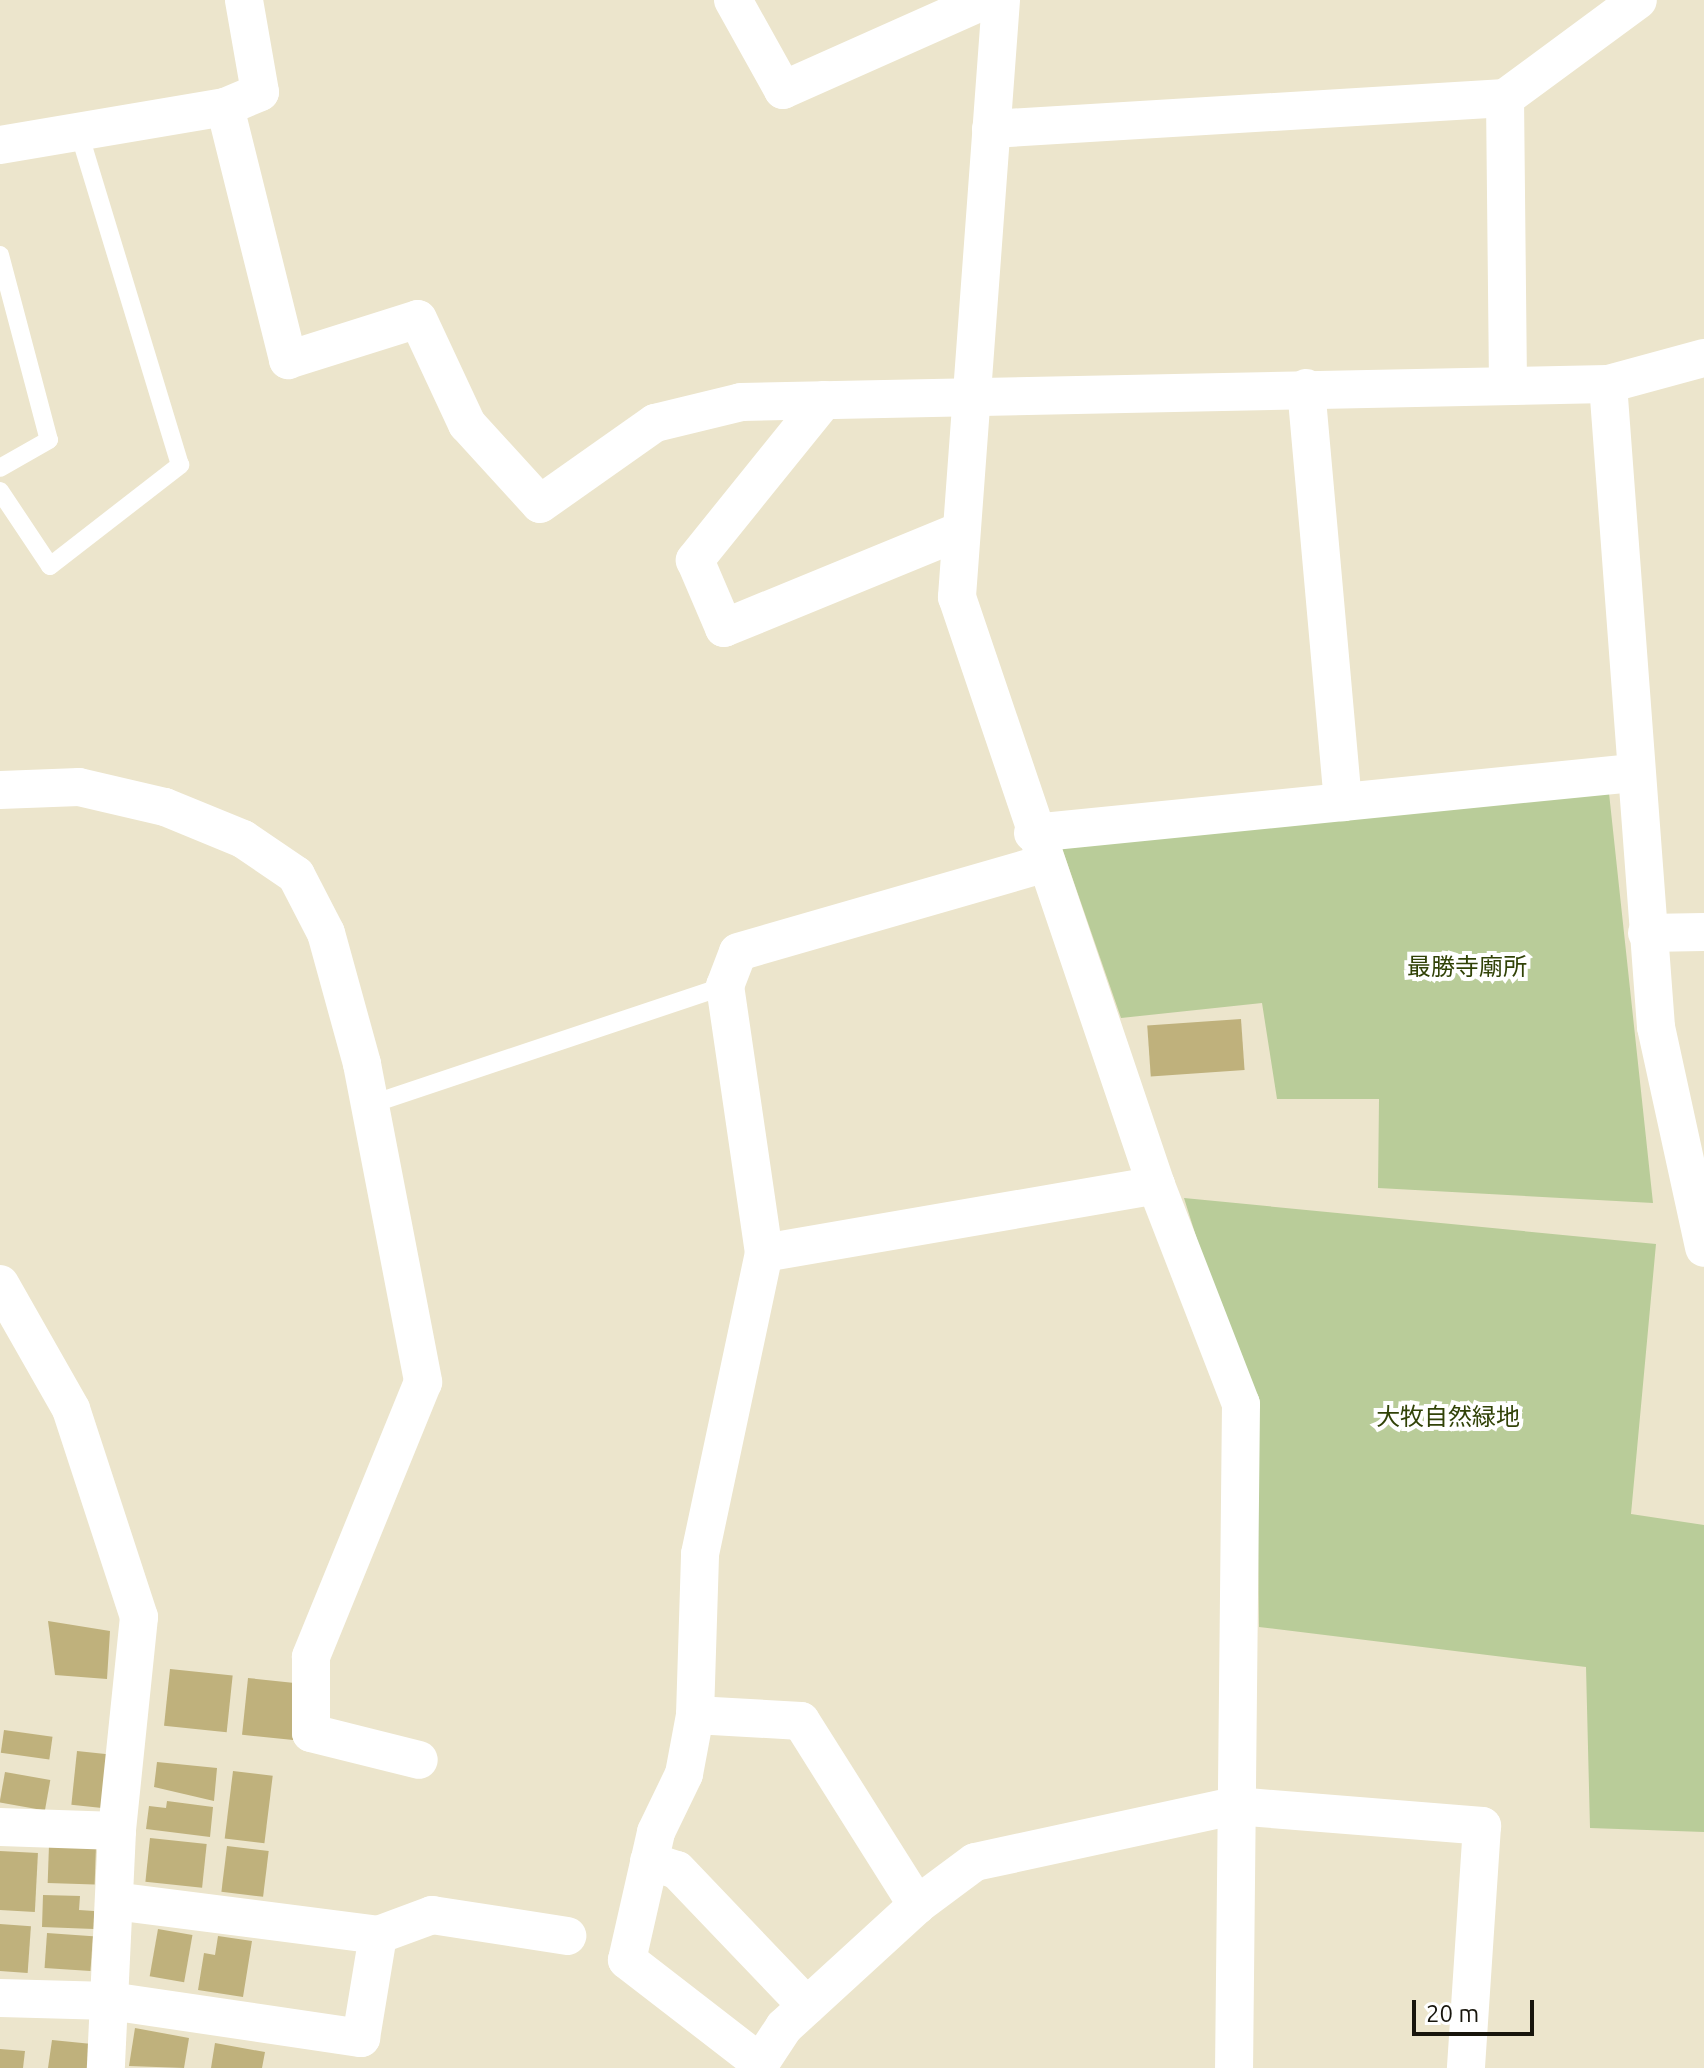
<!DOCTYPE html>
<meta charset="utf-8">
<style>
body{margin:0}
#map{position:relative;width:1704px;height:2068px;overflow:hidden;background:#ece5cc;font-family:Ubuntu,"Noto Sans JP",sans-serif}
div>[style]{position:absolute}
[style*='--x']{left:calc(var(--x)*1px);top:calc(var(--y)*1px);width:calc(var(--w)*1px);rotate:calc(var(--a)*1deg)}
.green>*{inset:0;background:#b9cc99}
.building>*{inset:0;background:#bfb17c;transform-origin:0 0}
.service>*{height:18px;margin:-9px;padding:0 9px;transform-origin:9px;border-radius:9px;background:#fff}
.minor>*{height:38px;margin:-19px;padding:0 19px;transform-origin:19px;border-radius:19px;background:#fff}
span{translate:-50% -50%;white-space:nowrap;text-align:center;line-height:1.15;-webkit-text-stroke:8px #fff;paint-order:stroke}
.park-label{font-size:24px;color:#314207}
.scale{position:absolute;left:1412px;top:2000px;width:122px;height:36px;box-sizing:border-box;border:4px solid #17150c;border-top:0;padding-left:10px;font-size:24px;line-height:28px;white-space:nowrap;color:#17150c;-webkit-text-stroke:6px #fff;paint-order:stroke}
</style>
<div id="map">
<div class="green">
<div style="clip-path:polygon(1609px 793px,1653px 1203px,1378px 1188px,1379px 1099px,1277px 1099px,1262px 1003px,1121px 1018px,1062px 848px)"></div>
<div style="clip-path:polygon(1184px 1198px,1656px 1244px,1631px 1514px,1704px 1525px,1704px 1832px,1590px 1828px,1586px 1667px,1259px 1627px,1257px 1431px)"></div>
</div>
<div class="building">
<div style="left:1241px;top:1019px;width:51px;height:94px;rotate:86deg"></div>
<div style="clip-path:polygon(48px 1621px,110px 1631px,107px 1679px,55px 1675px)"></div>
<div style="left:170px;top:1669px;width:63px;height:57px;rotate:6deg"></div>
<div style="left:248px;top:1678px;width:54px;height:57px;rotate:6deg"></div>
<div style="left:4px;top:1730px;width:49px;height:23px;rotate:8deg"></div>
<div style="left:77px;top:1751px;width:38px;height:54px;rotate:6deg"></div>
<div style="clip-path:polygon(157px 1762px,217px 1768px,214px 1801px,154px 1787px)"></div>
<div style="left:233px;top:1771px;width:40px;height:68px;rotate:7deg"></div>
<div style="left:5px;top:1772px;width:46px;height:31px;rotate:10deg"></div>
<div style="clip-path:polygon(167px 1801px,213px 1807px,210px 1837px,146px 1829px,149px 1806px,166px 1808px)"></div>
<div style="left:150px;top:1838px;width:57px;height:44px;rotate:6deg"></div>
<div style="left:49px;top:1845px;width:47px;height:38px;rotate:2deg"></div>
<div style="left:227px;top:1846px;width:42px;height:46px;rotate:7deg"></div>
<div style="left:0;top:1851px;width:38px;height:59px;rotate:3deg"></div>
<div style="clip-path:polygon(43px 1895px,80px 1896px,79px 1910px,94px 1911px,94px 1929px,42px 1927px)"></div>
<div style="left:0;top:1924px;width:31px;height:47px;rotate:4deg"></div>
<div style="left:158px;top:1929px;width:35px;height:48px;rotate:10deg"></div>
<div style="left:47px;top:1933px;width:46px;height:35px;rotate:4deg"></div>
<div style="clip-path:polygon(218px 1936px,252px 1941px,243px 1997px,198px 1990px,204px 1953px,215px 1955px)"></div>
<div style="clip-path:polygon(135px 2028px,189px 2038px,184px 2068px,129px 2066px)"></div>
<div style="clip-path:polygon(52px 2040px,92px 2044px,89px 2068px,48px 2068px)"></div>
<div style="clip-path:polygon(215px 2043px,265px 2052px,262px 2068px,211px 2068px)"></div>
<div style="clip-path:polygon(0 2049px,25px 2051px,23px 2068px,0 2068px)"></div>
</div>
<div class="service">
<div style="--x:0;--y:255;--w:191;--a:75.2"></div>
<div style="--x:49;--y:440;--w:56;--a:150.3"></div>
<div style="--x:0;--y:491;--w:90;--a:56.3"></div>
<div style="--x:50;--y:566;--w:165;--a:-37.8"></div>
<div style="--x:180;--y:465;--w:348;--a:-106.9"></div>
<div style="--x:369;--y:1105;--w:375;--a:-18.5"></div>
</div>
<div class="minor">
<div style="--x:733;--y:0;--w:103;--a:60.9"></div>
<div style="--x:783;--y:90;--w:221;--a:-24"></div>
<div style="--x:1001;--y:0;--w:599;--a:94.22"></div>
<div style="--x:957;--y:597;--w:621;--a:71.3"></div>
<div style="--x:1156;--y:1185;--w:235;--a:68.8"></div>
<div style="--x:1241;--y:1404;--w:664;--a:90.6"></div>
<div style="--x:1505;--y:98;--w:284;--a:89.4"></div>
<div style="--x:225;--y:107;--w:261;--a:76"></div>
<div style="--x:288;--y:360;--w:136;--a:-17.5"></div>
<div style="--x:418;--y:319;--w:116;--a:65"></div>
<div style="--x:467;--y:424;--w:108;--a:47.6"></div>
<div style="--x:540;--y:504;--w:141;--a:-35.2"></div>
<div style="--x:655;--y:423;--w:89;--a:-13.7"></div>
<div style="--x:741;--y:402;--w:867;--a:-1.19"></div>
<div style="--x:1608;--y:384;--w:99;--a:-15.2"></div>
<div style="--x:991;--y:129;--w:515;--a:-3.45"></div>
<div style="--x:1505;--y:98;--w:165;--a:-36.4"></div>
<div style="--x:0;--y:145;--w:228;--a:-9.6"></div>
<div style="--x:225;--y:107;--w:38;--a:-23"></div>
<div style="--x:260;--y:92;--w:93;--a:-99.9"></div>
<div style="--x:1608;--y:384;--w:645;--a:85.73"></div>
<div style="--x:1656;--y:1027;--w:226;--a:77.7"></div>
<div style="--x:1306;--y:388;--w:416;--a:84.9"></div>
<div style="--x:824;--y:400;--w:206;--a:128.9"></div>
<div style="--x:695;--y:560;--w:74;--a:66.9"></div>
<div style="--x:724;--y:628;--w:256;--a:-22.3"></div>
<div style="--x:0;--y:790;--w:79;--a:-2.2"></div>
<div style="--x:79;--y:787;--w:88;--a:13.1"></div>
<div style="--x:165;--y:807;--w:84;--a:22.3"></div>
<div style="--x:243;--y:839;--w:64;--a:34.2"></div>
<div style="--x:296;--y:875;--w:65;--a:62.7"></div>
<div style="--x:326;--y:933;--w:136;--a:74.6"></div>
<div style="--x:362;--y:1064;--w:324;--a:79.1"></div>
<div style="--x:423;--y:1382;--w:297;--a:112.2"></div>
<div style="--x:311;--y:1657;--w:76;--a:90"></div>
<div style="--x:311;--y:1733;--w:111;--a:14"></div>
<div style="--x:1033;--y:833;--w:603;--a:-5.71"></div>
<div style="--x:1647;--y:933;--w:57;--a:-1"></div>
<div style="--x:764;--y:1253;--w:398;--a:-9.8"></div>
<div style="--x:0;--y:1284;--w:144;--a:60.4"></div>
<div style="--x:71;--y:1409;--w:219;--a:71.9"></div>
<div style="--x:139;--y:1617;--w:215;--a:95.9"></div>
<div style="--x:117;--y:1831;--w:237;--a:92.7"></div>
<div style="--x:695;--y:1715;--w:106;--a:3.2"></div>
<div style="--x:801;--y:1721;--w:218;--a:57.8"></div>
<div style="--x:0;--y:1827;--w:117;--a:2"></div>
<div style="--x:649;--y:1861;--w:29;--a:18"></div>
<div style="--x:677;--y:1870;--w:188;--a:46.3"></div>
<div style="--x:114;--y:1901;--w:266;--a:7.3"></div>
<div style="--x:378;--y:1935;--w:58;--a:-20.3"></div>
<div style="--x:432;--y:1915;--w:137;--a:8.8"></div>
<div style="--x:0;--y:1998;--w:110;--a:1.6"></div>
<div style="--x:110;--y:2001;--w:254;--a:8.4"></div>
<div style="--x:361;--y:2038;--w:104;--a:-80.6"></div>
<div style="--x:759;--y:2062;--w:167;--a:-142.3"></div>
<div style="--x:627;--y:1960;--w:131;--a:-77.2"></div>
<div style="--x:656;--y:1832;--w:64;--a:-64.2"></div>
<div style="--x:684;--y:1774;--w:60;--a:-79.4"></div>
<div style="--x:695;--y:1715;--w:161;--a:-88.2"></div>
<div style="--x:700;--y:1554;--w:308;--a:-78"></div>
<div style="--x:764;--y:1253;--w:270;--a:-98.3"></div>
<div style="--x:725;--y:986;--w:36;--a:-69"></div>
<div style="--x:738;--y:952;--w:317;--a:-16.1"></div>
<div style="--x:757;--y:2068;--w:49;--a:-56.6"></div>
<div style="--x:784;--y:2027;--w:180;--a:-42.5"></div>
<div style="--x:917;--y:1905;--w:72;--a:-36.6"></div>
<div style="--x:975;--y:1862;--w:266;--a:-12.2"></div>
<div style="--x:1235;--y:1806;--w:248;--a:4.6"></div>
<div style="--x:1482;--y:1826;--w:243;--a:93.8"></div>
</div>
<div class="park-label">
<span style="left:1467px;top:967px">最勝寺廟所</span>
<span style="left:1448px;top:1417px">大牧自然緑地</span>
</div>
<div class="scale">20 m</div>
</div>
